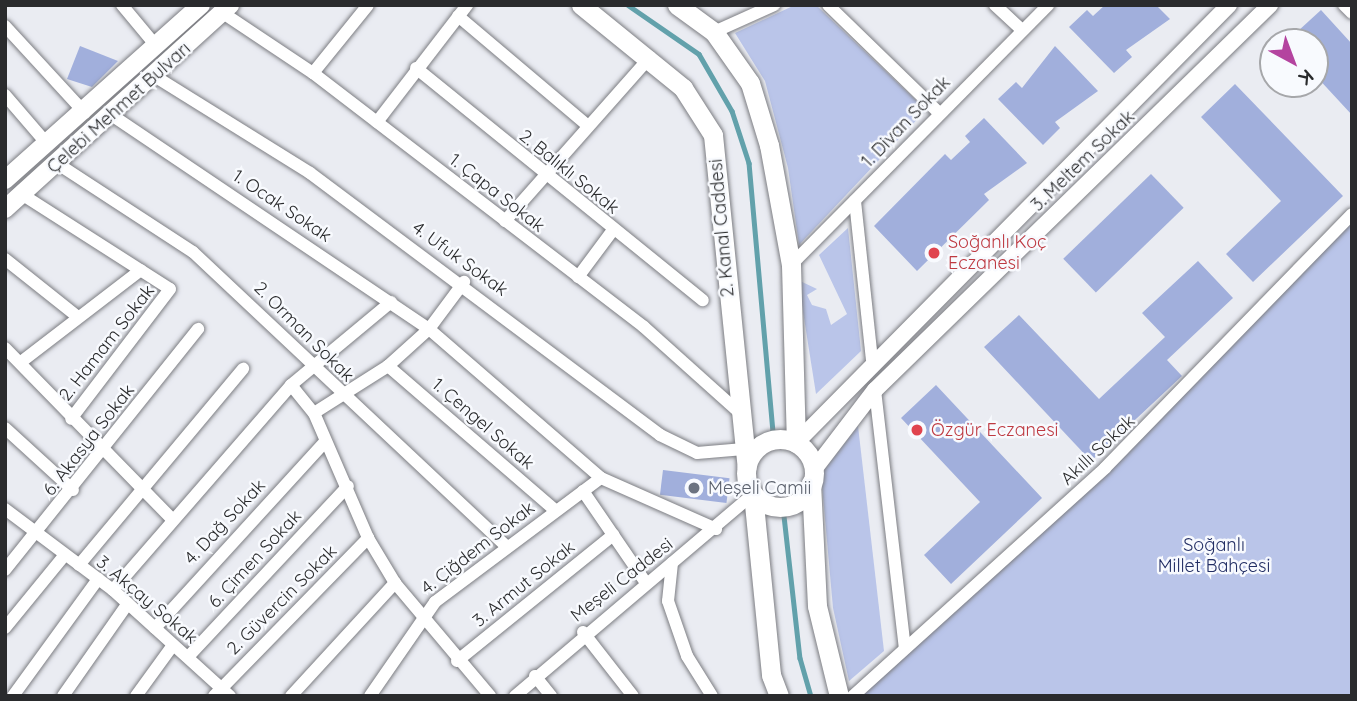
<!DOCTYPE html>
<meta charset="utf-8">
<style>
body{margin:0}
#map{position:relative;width:1357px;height:701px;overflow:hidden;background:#eaecf2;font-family:Quicksand,sans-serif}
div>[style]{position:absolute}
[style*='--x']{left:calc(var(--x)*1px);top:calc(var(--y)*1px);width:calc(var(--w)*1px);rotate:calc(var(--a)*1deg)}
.green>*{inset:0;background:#bac5e9}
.stream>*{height:4.5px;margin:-2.25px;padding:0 2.25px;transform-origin:2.25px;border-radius:2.25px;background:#62a1ab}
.building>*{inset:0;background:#a1afdc;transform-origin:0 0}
.roads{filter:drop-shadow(0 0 2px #7c7d82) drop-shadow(0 0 2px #7c7d82)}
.minor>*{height:12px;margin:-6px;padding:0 6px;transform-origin:6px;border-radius:6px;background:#fff}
.tertiary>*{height:16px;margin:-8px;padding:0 8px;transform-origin:8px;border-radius:8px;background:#fff}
.secondary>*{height:18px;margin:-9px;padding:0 9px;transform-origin:9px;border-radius:9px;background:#fff}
.primary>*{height:19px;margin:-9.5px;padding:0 9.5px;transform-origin:9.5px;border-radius:9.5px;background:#fff}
.primary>.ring{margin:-9.5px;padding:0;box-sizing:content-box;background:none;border:19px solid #fff;border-radius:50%}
.dots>*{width:19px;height:19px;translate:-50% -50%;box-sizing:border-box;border:4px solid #f8fafe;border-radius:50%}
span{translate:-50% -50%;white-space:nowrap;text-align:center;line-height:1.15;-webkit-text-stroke:5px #f8fafe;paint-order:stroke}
.street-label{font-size:18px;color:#2a2b2d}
.health-label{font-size:18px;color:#be3a42}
.left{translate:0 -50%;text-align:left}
.worship-label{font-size:18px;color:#5b616d}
.park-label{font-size:18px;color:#232f65}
.frame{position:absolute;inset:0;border:7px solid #2a2b2d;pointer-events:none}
.north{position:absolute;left:1259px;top:28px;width:70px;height:70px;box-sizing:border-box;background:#f8fafe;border:2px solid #a6a7aa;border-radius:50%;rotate:139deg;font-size:19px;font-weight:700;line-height:28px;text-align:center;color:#2a2b2d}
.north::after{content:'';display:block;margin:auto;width:24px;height:32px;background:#b4439f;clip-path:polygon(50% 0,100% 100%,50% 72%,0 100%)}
</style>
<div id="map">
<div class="green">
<div style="clip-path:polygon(795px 5px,816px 5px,926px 110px,799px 245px,788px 168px,765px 81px,735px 33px)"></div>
<div style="clip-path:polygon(1352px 219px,1352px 696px,859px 696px,1072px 504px)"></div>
<div style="clip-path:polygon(848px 228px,861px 351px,816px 394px,798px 280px,817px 289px,807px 295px,812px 305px,826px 309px,831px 325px,847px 314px,819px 255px)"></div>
<div style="clip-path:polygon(858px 426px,884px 651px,849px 681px,833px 608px,821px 474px)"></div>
</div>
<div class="stream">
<div style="--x:628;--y:5;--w:86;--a:34.6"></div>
<div style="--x:699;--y:54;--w:66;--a:59.9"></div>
<div style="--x:732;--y:111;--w:55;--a:71.9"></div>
<div style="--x:749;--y:163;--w:271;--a:84.9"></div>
<div style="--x:784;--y:516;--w:143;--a:83.6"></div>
<div style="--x:800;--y:658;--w:40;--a:74"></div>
</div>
<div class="building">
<div style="clip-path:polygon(1105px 5px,1156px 5px,1170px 19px,1126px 50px,1132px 57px,1114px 73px,1069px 27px,1087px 10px,1093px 16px)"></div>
<div style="clip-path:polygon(1321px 10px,1352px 44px,1352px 115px,1315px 75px,1315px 42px,1286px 42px)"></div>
<div style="clip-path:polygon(80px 46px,118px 61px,92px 87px,67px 79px)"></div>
<div style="clip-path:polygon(1055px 46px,1098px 91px,1055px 122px,1060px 128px,1043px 145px,998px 99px,1016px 82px,1022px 88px)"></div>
<div style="clip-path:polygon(1235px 84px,1343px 196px,1253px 282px,1226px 254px,1281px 201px,1201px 117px)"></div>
<div style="clip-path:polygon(984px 118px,1027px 163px,984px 194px,989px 200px,917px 271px,874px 226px,945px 154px,951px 160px,970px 142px,965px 136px)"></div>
<div style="left:1151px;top:174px;width:47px;height:122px;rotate:46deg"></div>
<div style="clip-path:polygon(1198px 261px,1233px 298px,1167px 360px,1182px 376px,1091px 461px,984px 347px,1019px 315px,1099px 399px,1165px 337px,1142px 313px)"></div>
<div style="clip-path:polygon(936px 385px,1042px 498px,951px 584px,924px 555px,980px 502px,901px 418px)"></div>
<div style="left:663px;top:470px;width:67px;height:25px;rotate:7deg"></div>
</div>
<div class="roads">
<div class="minor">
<div style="--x:122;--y:5;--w:55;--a:50.2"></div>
<div style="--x:828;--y:5;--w:153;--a:44.2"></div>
<div style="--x:995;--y:5;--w:37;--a:43"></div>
<div style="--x:1344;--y:5;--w:11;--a:45"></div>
<div style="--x:223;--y:13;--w:108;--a:33.7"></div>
<div style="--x:313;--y:73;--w:417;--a:37.5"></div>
<div style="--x:644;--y:327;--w:129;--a:41.9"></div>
<div style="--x:458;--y:16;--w:170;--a:40.2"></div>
<div style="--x:5;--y:26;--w:118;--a:47.4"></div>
<div style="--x:714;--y:32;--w:66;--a:-24.2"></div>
<div style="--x:416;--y:68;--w:369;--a:39"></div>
<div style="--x:313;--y:73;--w:87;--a:-51"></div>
<div style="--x:156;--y:77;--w:181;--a:31.9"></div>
<div style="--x:310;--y:173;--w:437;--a:36.8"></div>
<div style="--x:660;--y:435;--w:41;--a:25.9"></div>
<div style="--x:697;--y:453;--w:47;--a:-4.9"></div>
<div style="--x:5;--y:95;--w:66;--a:49.3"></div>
<div style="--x:113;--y:116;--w:381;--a:34"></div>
<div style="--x:429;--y:329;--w:228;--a:40.9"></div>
<div style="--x:601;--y:478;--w:126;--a:23.9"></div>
<div style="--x:377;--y:122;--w:148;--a:-52.4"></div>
<div style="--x:58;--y:164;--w:161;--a:33.1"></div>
<div style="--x:193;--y:252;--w:431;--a:43.2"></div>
<div style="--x:23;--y:195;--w:174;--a:32.6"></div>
<div style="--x:170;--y:289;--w:163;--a:127.3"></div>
<div style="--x:855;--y:201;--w:160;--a:83.9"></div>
<div style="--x:505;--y:221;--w:219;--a:-48.5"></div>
<div style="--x:5;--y:259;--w:93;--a:38.5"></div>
<div style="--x:791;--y:265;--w:366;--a:-45.3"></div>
<div style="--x:578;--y:277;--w:59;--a:-53.3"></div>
<div style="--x:5;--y:348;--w:239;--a:45.7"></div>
<div style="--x:21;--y:362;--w:151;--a:-37.5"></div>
<div style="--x:388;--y:366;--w:221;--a:40.8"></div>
<div style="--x:291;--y:385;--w:36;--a:51"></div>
<div style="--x:314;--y:413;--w:136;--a:66.6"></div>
<div style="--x:368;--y:538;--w:52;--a:59"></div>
<div style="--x:395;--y:583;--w:148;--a:49.9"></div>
<div style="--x:875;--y:390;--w:260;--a:83.4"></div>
<div style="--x:314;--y:413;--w:88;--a:-32.4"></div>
<div style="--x:388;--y:366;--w:55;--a:-42.1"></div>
<div style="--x:429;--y:329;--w:59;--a:-53.3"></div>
<div style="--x:5;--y:428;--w:92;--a:42.4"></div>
<div style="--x:583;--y:491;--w:112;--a:55.6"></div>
<div style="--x:5;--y:509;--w:135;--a:36.9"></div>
<div style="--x:113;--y:590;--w:158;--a:42.2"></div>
<div style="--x:672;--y:563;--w:38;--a:96"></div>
<div style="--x:668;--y:601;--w:58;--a:70.9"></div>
<div style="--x:687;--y:656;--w:47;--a:58"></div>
<div style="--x:79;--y:565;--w:256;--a:-50.1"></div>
<div style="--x:5;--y:570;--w:309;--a:-51.3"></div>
<div style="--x:113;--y:590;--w:271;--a:-49"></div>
<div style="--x:291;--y:385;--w:130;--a:-39.7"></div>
<div style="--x:5;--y:628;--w:93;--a:-50.7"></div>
<div style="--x:155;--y:628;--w:252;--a:-47.6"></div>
<div style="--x:583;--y:632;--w:81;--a:52"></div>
<div style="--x:188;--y:657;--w:234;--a:-46.9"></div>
<div style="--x:457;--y:661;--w:201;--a:-38.9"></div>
<div style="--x:535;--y:676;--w:26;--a:51"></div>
<div style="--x:13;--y:696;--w:145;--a:-54"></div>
<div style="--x:63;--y:696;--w:113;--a:-55"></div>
<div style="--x:136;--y:696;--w:63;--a:-54"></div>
<div style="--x:214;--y:696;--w:221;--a:-45.7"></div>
<div style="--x:291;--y:696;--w:154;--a:-47.4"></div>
<div style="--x:370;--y:696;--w:114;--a:-55.3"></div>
<div style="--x:435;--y:602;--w:207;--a:-36.8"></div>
<div style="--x:515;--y:696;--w:312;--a:-40.3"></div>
<div style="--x:853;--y:696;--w:340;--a:-42.1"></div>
<div style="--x:1105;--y:468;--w:354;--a:-45.8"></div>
</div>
<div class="tertiary">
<div style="--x:796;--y:443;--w:616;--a:-45.33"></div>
<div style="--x:813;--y:471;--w:102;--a:-52.6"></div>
<div style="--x:875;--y:390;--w:552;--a:-44.27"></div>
</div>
<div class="secondary">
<div style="--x:5;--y:180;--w:263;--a:-41.8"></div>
<div style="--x:5;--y:209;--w:304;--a:-42.2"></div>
</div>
<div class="primary">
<div style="--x:581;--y:5;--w:132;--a:39.1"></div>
<div style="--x:683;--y:88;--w:56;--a:57.4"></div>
<div style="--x:713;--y:135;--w:334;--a:84.2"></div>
<div style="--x:677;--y:5;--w:46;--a:36.1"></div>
<div style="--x:714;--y:32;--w:62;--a:54.8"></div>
<div style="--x:750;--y:83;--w:65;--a:73"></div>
<div style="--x:769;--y:145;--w:122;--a:79.6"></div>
<div style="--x:791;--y:265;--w:178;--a:88.4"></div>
<div class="ring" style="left:746px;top:439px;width:49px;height:49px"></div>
<div style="--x:811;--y:483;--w:123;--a:87.2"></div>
<div style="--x:817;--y:606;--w:93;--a:76.3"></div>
<div style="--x:753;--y:494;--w:182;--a:84.3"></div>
<div style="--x:771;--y:675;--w:22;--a:69"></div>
</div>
</div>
<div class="dots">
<div style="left:934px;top:253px;background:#e0444e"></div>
<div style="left:917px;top:430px;background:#e0444e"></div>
<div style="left:694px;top:488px;background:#6b7280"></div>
</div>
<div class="street-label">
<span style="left:119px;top:108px;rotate:-42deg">Çelebi Mehmet Bulvarı</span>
<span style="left:906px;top:122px;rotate:-46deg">1. Divan Sokak</span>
<span style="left:1083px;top:161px;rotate:-44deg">3. Meltem Sokak</span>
<span style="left:569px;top:172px;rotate:39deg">2. Balıklı Sokak</span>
<span style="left:497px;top:193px;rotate:38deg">1. Çapa Sokak</span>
<span style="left:282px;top:206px;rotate:34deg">1. Ocak Sokak</span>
<span style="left:722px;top:228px;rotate:-95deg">2. Kanal Caddesi</span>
<span style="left:460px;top:259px;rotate:36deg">4. Ufuk Sokak</span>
<span style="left:304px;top:332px;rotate:45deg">2. Orman Sokak</span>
<span style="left:107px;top:343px;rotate:-52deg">2. Hamam Sokak</span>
<span style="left:483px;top:424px;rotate:41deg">1. Çengel Sokak</span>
<span style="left:89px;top:440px;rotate:-52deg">6. Akasya Sokak</span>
<span style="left:1098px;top:450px;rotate:-43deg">Akıllı Sokak</span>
<span style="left:225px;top:522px;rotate:-47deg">4. Dağ Sokak</span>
<span style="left:478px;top:548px;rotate:-38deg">4. Çiğdem Sokak</span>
<span style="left:255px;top:559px;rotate:-47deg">6. Çimen Sokak</span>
<span style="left:622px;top:580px;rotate:-38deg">Meşeli Caddesi</span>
<span style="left:524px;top:584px;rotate:-39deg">3. Armut Sokak</span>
<span style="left:147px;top:600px;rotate:40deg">3. Akçay Sokak</span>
<span style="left:282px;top:600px;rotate:-45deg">2. Güvercin Sokak</span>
</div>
<div class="health-label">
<span class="left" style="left:948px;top:253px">Soğanlı Koç<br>Eczanesi</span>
<span class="left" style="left:931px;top:430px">Özgür Eczanesi</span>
</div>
<div class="worship-label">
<span class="left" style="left:708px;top:488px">Meşeli Camii</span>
</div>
<div class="park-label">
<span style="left:1214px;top:556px">Soğanlı<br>Millet Bahçesi</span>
</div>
<div class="frame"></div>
<div class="north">K</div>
</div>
